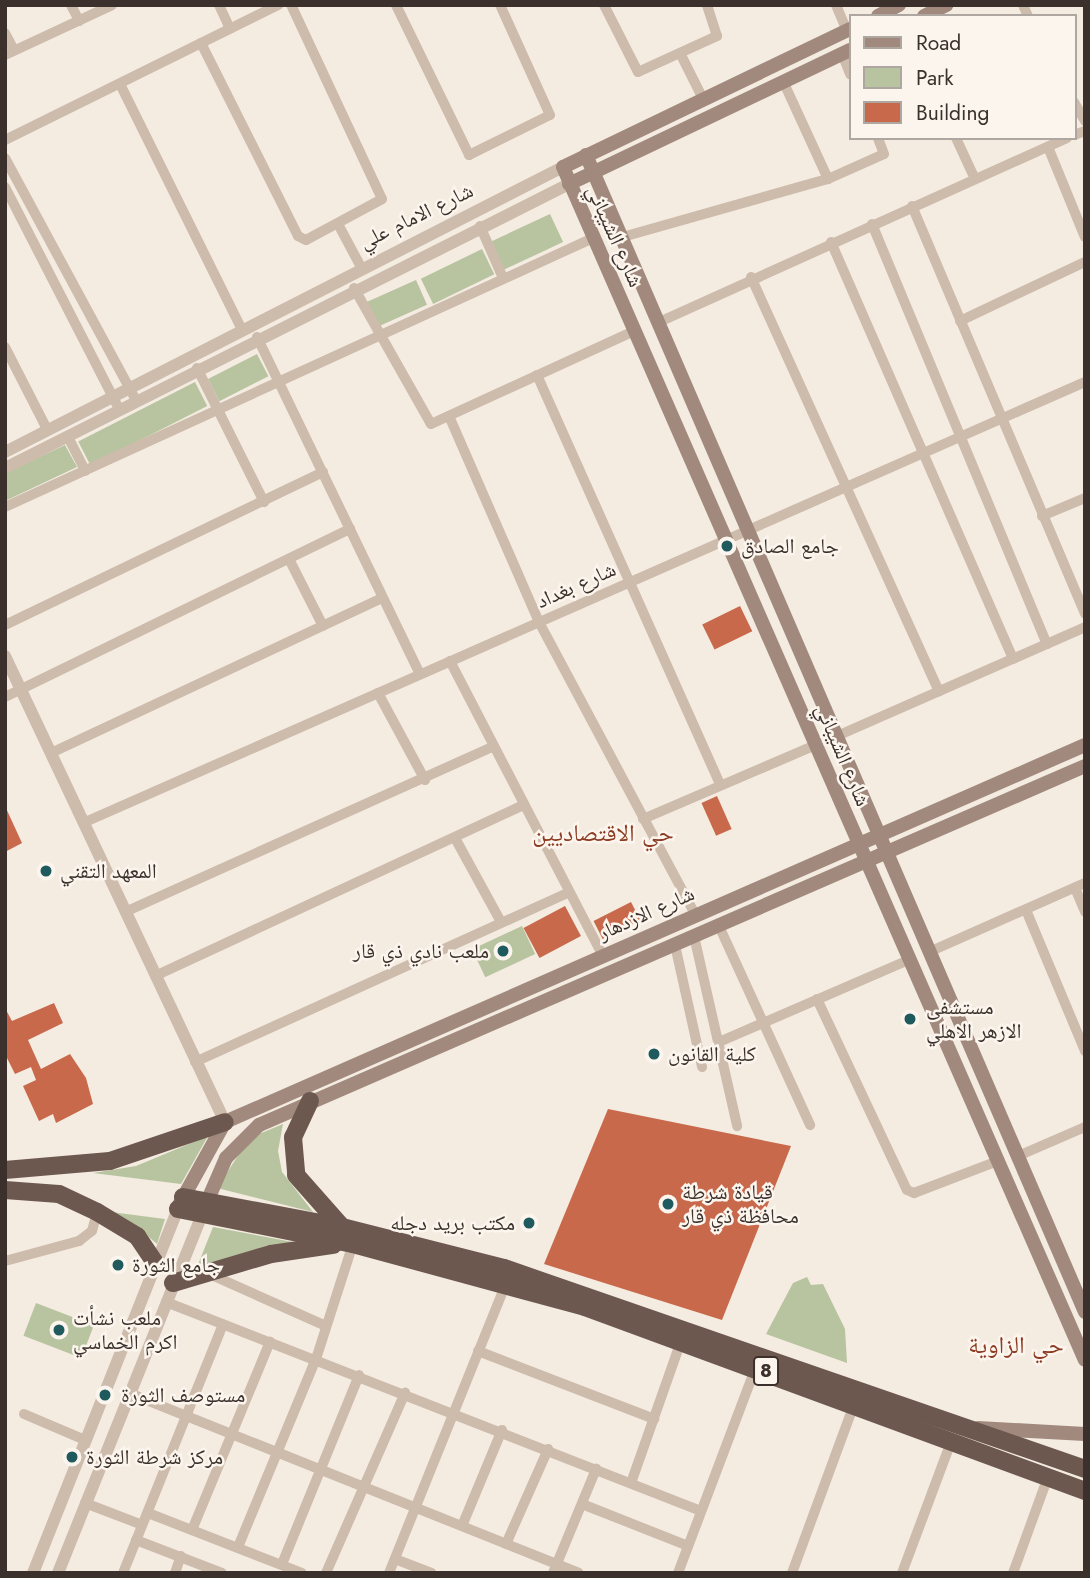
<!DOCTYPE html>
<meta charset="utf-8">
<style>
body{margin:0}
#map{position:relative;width:1090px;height:1578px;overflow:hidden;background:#f4ebe1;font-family:Jost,"Noto Naskh Arabic",sans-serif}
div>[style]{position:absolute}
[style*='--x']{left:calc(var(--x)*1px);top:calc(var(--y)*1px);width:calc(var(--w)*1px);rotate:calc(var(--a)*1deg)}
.green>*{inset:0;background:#b8c4a0;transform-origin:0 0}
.building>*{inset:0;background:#c8694b;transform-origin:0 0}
.minor>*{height:10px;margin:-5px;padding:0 5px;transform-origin:5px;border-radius:5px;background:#cdbbac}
.tertiary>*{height:12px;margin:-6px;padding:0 6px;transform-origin:6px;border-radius:6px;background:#cdbbac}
.secondary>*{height:14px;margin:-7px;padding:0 7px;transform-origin:7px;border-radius:7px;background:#a18a7d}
.trunk>*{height:18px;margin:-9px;padding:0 9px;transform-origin:9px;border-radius:9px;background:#6c584f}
.dots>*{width:19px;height:19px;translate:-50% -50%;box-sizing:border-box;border:4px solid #fbf5ee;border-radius:50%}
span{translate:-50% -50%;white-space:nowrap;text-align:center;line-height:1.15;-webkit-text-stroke:5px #fbf5ee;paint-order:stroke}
.shield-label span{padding:2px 5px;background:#fbf5ee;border:2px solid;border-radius:5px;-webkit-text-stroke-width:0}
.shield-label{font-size:19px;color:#3b302b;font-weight:700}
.street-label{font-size:21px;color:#3b302b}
.poi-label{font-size:21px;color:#3b302b}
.left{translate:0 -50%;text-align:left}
.right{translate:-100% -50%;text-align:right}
.quarter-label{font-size:24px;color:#8c3b22}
.frame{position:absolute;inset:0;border:7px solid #3b302b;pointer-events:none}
.legend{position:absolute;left:849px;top:14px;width:228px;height:126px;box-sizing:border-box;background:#fbf5ee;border:2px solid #aea6a0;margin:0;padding:9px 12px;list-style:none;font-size:21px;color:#3b302b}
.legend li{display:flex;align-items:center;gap:14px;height:35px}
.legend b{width:35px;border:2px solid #aea6a0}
</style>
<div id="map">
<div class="green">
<div style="left:550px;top:214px;width:31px;height:69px;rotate:65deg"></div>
<div style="left:482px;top:249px;width:28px;height:68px;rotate:64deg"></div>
<div style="left:416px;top:280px;width:27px;height:54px;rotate:66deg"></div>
<div style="left:257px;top:354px;width:25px;height:55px;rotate:63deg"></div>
<div style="left:195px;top:382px;width:27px;height:131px;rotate:63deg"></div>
<div style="clip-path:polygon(65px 445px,77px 467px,5px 501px,5px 473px)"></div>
<div style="left:522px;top:926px;width:31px;height:55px;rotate:65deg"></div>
<div style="clip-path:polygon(283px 1124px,278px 1151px,282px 1172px,313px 1212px,217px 1188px,241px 1151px,259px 1134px)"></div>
<div style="clip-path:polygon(208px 1136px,181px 1184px,93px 1173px,136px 1166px)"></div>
<div style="clip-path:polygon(111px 1212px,165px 1219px,157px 1244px,137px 1227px)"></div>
<div style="clip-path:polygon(213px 1227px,298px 1243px,197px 1267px)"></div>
<div style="clip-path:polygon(807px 1277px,811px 1285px,823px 1284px,845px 1329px,847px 1363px,766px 1334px,793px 1283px)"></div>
<div style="left:36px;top:1303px;width:62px;height:35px;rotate:21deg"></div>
</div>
<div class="building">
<div style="left:740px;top:606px;width:28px;height:42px;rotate:64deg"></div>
<div style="left:717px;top:796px;width:36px;height:17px;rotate:66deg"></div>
<div style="clip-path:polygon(5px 806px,22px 843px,5px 852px)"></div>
<div style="left:631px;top:902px;width:20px;height:42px;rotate:63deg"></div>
<div style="left:565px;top:906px;width:34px;height:47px;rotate:62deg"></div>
<div style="clip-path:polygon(54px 1003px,63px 1023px,28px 1040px,41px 1069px,70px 1054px,86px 1078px,93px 1104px,56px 1123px,53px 1114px,39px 1121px,23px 1086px,36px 1080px,31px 1067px,15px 1074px,5px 1054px,5px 1008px,12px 1021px)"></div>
<div style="clip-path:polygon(608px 1109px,791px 1146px,722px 1320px,544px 1264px)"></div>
</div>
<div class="minor">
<div style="--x:71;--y:5;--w:18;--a:63"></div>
<div style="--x:219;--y:5;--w:26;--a:65"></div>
<div style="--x:396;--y:5;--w:167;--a:64"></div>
<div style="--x:469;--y:155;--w:90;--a:-26.3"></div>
<div style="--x:550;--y:115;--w:121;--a:-114.4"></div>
<div style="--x:604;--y:5;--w:75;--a:63.1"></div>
<div style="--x:638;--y:72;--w:87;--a:-24.5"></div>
<div style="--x:717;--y:36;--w:33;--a:-108"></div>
<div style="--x:836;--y:5;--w:28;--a:67"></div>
<div style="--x:1023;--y:5;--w:12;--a:66"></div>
<div style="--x:5;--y:33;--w:19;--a:62"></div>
<div style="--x:201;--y:43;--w:216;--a:63.3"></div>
<div style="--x:298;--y:236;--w:9;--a:27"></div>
<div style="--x:306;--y:240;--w:86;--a:-28.3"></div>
<div style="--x:382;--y:199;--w:214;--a:-115.1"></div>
<div style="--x:680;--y:53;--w:51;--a:63.4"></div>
<div style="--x:842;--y:54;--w:22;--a:68"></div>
<div style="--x:5;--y:55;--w:118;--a:-25"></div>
<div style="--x:783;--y:81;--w:108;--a:65.3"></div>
<div style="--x:120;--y:84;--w:272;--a:63.6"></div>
<div style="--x:1074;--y:102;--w:22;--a:60"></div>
<div style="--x:1074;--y:135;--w:12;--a:-20"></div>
<div style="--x:956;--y:138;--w:45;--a:65.1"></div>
<div style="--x:5;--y:140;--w:305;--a:-26.3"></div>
<div style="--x:1048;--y:147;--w:97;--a:67.7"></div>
<div style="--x:5;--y:158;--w:275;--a:61.6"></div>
<div style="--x:5;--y:187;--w:250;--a:62.8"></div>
<div style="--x:912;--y:206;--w:443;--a:67"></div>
<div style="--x:338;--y:224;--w:49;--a:61.9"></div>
<div style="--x:872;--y:224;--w:455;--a:67.4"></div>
<div style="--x:480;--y:226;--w:57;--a:66.1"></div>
<div style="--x:619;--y:238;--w:217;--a:-15.8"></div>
<div style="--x:828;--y:179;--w:61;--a:-24.1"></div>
<div style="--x:884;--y:154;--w:17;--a:-111"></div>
<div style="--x:831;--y:242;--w:455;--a:66.4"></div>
<div style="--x:751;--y:277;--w:455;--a:65.6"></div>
<div style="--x:354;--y:288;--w:156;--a:60.5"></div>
<div style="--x:431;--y:424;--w:223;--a:-24.6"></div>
<div style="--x:960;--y:321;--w:138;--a:-25.3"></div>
<div style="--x:657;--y:323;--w:450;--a:-24.3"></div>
<div style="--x:257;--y:337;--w:374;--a:64.2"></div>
<div style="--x:5;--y:347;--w:94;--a:62.9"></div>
<div style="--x:197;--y:368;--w:150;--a:63.4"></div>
<div style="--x:537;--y:375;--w:448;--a:65.9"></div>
<div style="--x:449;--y:416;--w:225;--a:66.4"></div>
<div style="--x:539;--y:622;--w:331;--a:61.9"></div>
<div style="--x:68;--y:437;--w:38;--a:63"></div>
<div style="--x:5;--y:507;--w:647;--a:-24.58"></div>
<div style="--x:1042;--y:516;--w:47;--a:-22.7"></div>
<div style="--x:289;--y:559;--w:75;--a:63.1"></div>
<div style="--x:5;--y:625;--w:353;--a:-25.7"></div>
<div style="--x:450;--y:661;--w:332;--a:62.6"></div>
<div style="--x:378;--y:693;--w:99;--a:61.6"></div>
<div style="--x:5;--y:697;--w:384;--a:-26"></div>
<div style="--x:837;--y:736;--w:271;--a:-23.7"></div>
<div style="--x:51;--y:753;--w:365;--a:-25.1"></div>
<div style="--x:643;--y:819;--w:188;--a:-23.2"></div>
<div style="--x:83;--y:823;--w:1095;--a:-23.76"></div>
<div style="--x:455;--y:838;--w:96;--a:61.3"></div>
<div style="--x:1075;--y:888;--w:26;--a:67"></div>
<div style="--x:1026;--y:910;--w:153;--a:67.3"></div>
<div style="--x:125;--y:912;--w:403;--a:-24.2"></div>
<div style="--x:719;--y:926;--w:219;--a:65.4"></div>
<div style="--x:694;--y:936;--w:195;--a:77.2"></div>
<div style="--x:675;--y:945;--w:125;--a:77.5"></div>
<div style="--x:929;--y:952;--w:171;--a:-23.9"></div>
<div style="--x:155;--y:976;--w:407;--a:-24.9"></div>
<div style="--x:817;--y:999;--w:211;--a:64.8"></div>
<div style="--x:907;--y:1190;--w:8;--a:23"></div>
<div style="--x:914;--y:1193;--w:90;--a:-20.9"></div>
<div style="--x:719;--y:1042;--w:209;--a:-23.4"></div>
<div style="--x:195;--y:1062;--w:409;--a:-24.4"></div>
<div style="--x:1018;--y:1156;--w:73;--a:-23.4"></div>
<div style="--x:5;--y:1261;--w:77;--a:-15.1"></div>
<div style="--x:79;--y:1241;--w:16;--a:-38"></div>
<div style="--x:92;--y:1231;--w:20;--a:-75"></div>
<div style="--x:207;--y:1273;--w:130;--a:24"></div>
<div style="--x:166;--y:1302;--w:574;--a:21.34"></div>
<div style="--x:478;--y:1351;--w:189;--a:21.1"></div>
<div style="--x:129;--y:1393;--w:484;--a:21.8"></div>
<div style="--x:24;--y:1414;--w:66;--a:23.1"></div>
<div style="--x:631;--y:1483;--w:151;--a:-70.6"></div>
<div style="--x:85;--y:1503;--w:59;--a:20.9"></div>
<div style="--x:582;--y:1504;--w:114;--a:21.6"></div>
<div style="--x:148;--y:1513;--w:165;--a:21.3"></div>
<div style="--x:462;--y:1526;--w:104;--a:-67.4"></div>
<div style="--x:192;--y:1530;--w:204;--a:-67.5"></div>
<div style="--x:136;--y:1540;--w:92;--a:21"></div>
<div style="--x:506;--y:1544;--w:104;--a:-66.1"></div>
<div style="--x:238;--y:1547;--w:204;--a:-67.5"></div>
<div style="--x:316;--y:1359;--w:121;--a:-72.2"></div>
<div style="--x:395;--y:1559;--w:39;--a:21"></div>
<div style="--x:282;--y:1564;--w:204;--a:-67.8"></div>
<div style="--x:123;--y:1573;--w:268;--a:-68.1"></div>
<div style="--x:175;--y:1573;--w:18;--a:-71"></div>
<div style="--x:326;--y:1573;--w:197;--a:-66.3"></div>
<div style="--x:389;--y:1573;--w:313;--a:-68"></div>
<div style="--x:553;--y:1573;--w:113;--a:-67.5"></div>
<div style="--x:678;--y:1573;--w:220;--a:-69.3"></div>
<div style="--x:792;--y:1573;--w:182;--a:-69.8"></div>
<div style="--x:902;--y:1573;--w:143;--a:-69.5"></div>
<div style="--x:1013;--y:1573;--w:105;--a:-70"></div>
</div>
<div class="tertiary">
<div style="--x:5;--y:452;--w:627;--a:-27.06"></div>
<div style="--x:5;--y:468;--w:631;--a:-26.73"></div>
<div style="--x:5;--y:656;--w:515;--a:64.73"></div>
<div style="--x:33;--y:1573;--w:392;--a:-68.3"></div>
<div style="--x:58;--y:1573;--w:388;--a:-68.1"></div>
</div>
<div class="secondary">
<div style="--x:878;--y:16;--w:24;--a:-28"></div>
<div style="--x:924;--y:16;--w:25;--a:-26"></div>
<div style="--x:850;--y:29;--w:318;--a:154.3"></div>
<div style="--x:563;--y:167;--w:1302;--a:66.37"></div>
<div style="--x:586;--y:155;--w:1260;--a:66.67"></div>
<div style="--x:569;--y:184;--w:311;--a:-25.5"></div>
<div style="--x:179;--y:1205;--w:95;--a:-61"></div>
<div style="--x:225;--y:1122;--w:939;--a:-23.67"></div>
<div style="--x:203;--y:1211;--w:58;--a:-66.5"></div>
<div style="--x:226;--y:1158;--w:47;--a:-45"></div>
<div style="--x:259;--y:1125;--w:901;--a:-23.49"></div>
<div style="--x:978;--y:1428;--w:107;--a:3.2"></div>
</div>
<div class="trunk">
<div style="--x:310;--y:1101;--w:40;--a:115"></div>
<div style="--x:293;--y:1137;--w:38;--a:85"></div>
<div style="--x:296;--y:1175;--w:69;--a:48.5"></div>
<div style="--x:5;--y:1170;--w:105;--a:-4.9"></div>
<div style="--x:110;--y:1161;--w:121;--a:-18.7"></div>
<div style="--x:5;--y:1190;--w:54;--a:4.2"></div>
<div style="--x:59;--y:1194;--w:42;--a:25.3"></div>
<div style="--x:97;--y:1212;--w:47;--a:31"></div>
<div style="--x:137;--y:1236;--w:32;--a:56"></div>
<div style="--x:183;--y:1197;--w:162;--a:10.7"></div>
<div style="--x:342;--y:1227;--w:167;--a:14.2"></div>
<div style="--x:504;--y:1268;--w:615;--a:19.08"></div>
<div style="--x:178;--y:1209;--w:178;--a:11.3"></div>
<div style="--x:353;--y:1244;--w:240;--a:15.2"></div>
<div style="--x:585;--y:1307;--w:533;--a:20.2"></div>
<div style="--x:173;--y:1283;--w:102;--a:-16.5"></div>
<div style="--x:271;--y:1254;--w:63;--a:-8.3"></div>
</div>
<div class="dots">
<div style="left:727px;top:546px;background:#1f5a5e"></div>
<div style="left:46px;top:871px;background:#1f5a5e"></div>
<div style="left:503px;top:951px;background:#1f5a5e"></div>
<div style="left:910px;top:1019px;background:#1f5a5e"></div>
<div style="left:654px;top:1054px;background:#1f5a5e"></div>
<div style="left:668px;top:1204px;background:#1f5a5e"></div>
<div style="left:529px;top:1223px;background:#1f5a5e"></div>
<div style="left:118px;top:1265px;background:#1f5a5e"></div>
<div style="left:59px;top:1330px;background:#1f5a5e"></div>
<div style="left:105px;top:1395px;background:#1f5a5e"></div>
<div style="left:72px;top:1457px;background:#1f5a5e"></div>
</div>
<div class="shield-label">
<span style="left:766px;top:1371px">8</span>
</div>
<div class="street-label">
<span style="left:416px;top:216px;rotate:-26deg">شارع الامام علي</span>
<span style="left:615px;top:236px;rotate:66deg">شارع الشيباني</span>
<span style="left:576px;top:585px;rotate:-24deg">شارع بغداد</span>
<span style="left:843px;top:755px;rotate:67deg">شارع الشيباني</span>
<span style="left:646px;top:913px;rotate:-24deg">شارع الازدهار</span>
</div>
<div class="poi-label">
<span class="left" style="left:741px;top:546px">جامع الصادق</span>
<span class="left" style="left:60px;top:871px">المعهد التقني</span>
<span class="right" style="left:489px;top:951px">ملعب نادي ذي قار</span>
<span class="left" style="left:926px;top:1019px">مستشفى<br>الازهر الاهلي</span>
<span class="left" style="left:668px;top:1054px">كلية القانون</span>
<span class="left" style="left:682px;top:1204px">قيادة شرطة<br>محافظة ذي قار</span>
<span class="right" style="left:515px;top:1223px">مكتب بريد دجله</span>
<span class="left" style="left:132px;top:1265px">جامع الثورة</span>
<span class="left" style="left:73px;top:1330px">ملعب نشأت<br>اكرم الخماسي</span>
<span class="left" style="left:121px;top:1395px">مستوصف الثورة</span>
<span class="left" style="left:86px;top:1457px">مركز شرطة الثورة</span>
</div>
<div class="quarter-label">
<span style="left:603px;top:833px">حي الاقتصاديين</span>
<span style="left:1016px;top:1345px">حي الزاوية</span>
</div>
<div class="frame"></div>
<ul class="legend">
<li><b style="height:9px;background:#a18a7d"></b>Road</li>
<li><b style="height:19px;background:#b8c4a0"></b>Park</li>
<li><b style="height:19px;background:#c8694b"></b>Building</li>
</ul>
</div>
